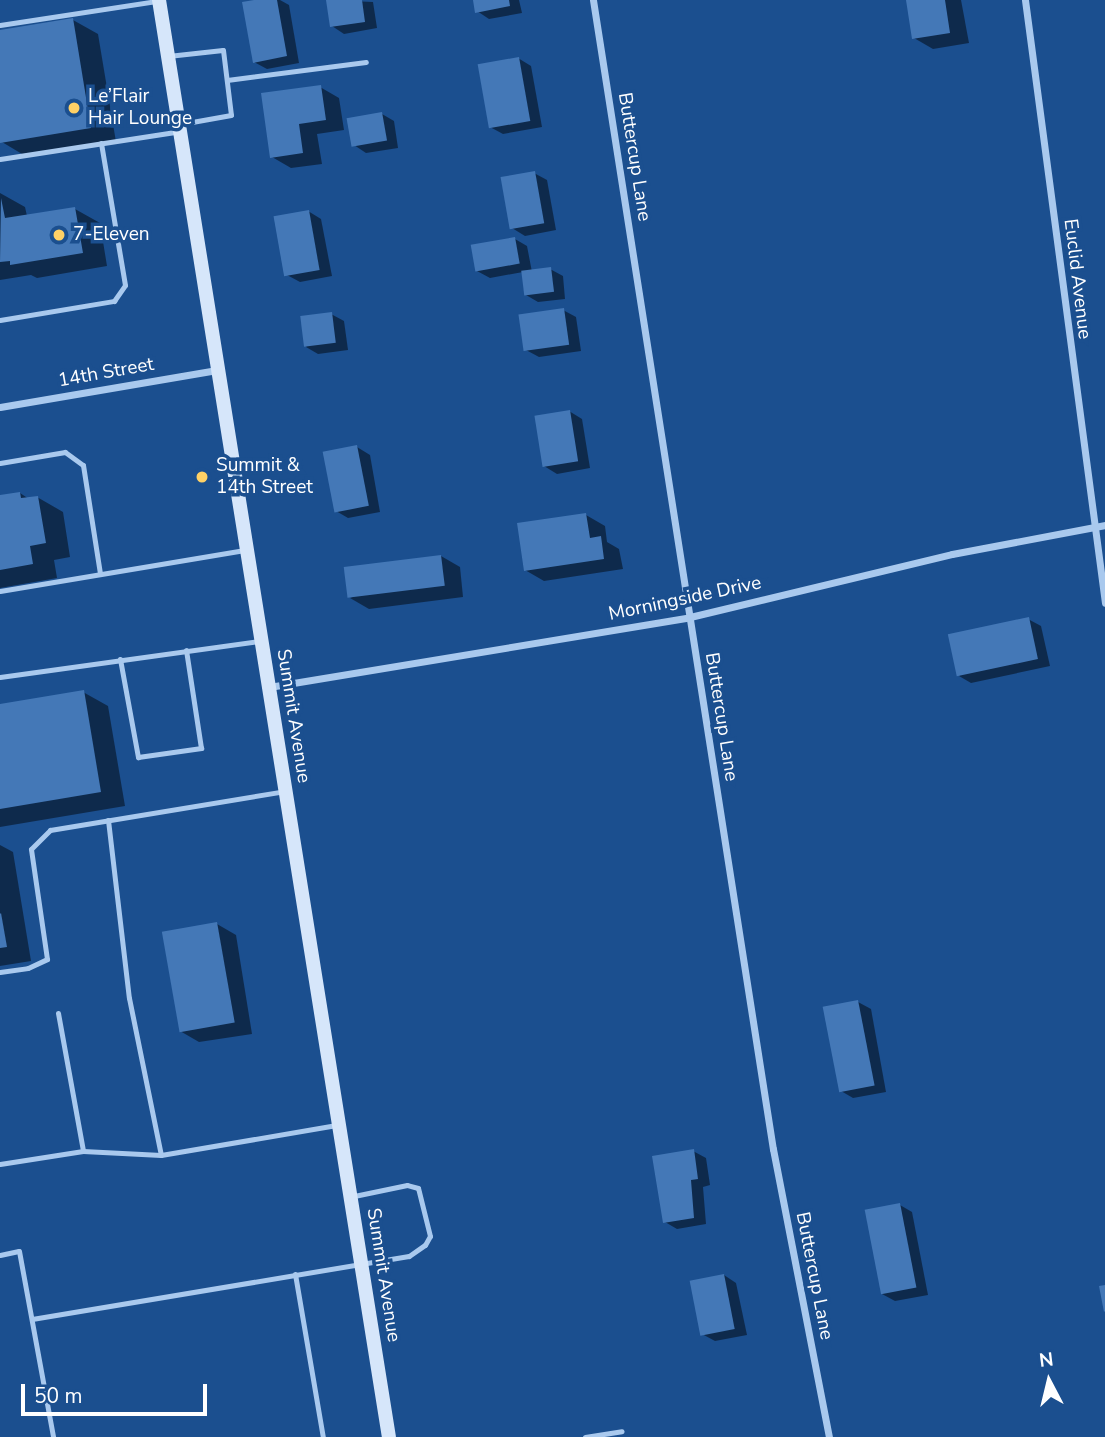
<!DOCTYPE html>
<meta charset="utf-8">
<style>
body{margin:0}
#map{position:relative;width:1105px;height:1437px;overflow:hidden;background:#1b4f8f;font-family:"Nunito Sans",sans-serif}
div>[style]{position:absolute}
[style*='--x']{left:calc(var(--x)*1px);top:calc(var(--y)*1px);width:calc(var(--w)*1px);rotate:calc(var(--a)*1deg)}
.shadow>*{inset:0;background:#0007}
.building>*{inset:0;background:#4478b7;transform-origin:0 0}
.lane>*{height:5px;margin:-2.5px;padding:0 2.5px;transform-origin:2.5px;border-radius:2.5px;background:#a9c9ee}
.street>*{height:7px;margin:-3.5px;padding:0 3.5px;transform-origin:3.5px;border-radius:3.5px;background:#a9c9ee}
.secondary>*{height:14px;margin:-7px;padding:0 7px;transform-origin:7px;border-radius:7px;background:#d6e6fa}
.dots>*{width:19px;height:19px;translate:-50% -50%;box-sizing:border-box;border:4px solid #1b4f8f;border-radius:50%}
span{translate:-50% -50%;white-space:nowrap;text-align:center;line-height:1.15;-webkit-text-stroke:7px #1b4f8f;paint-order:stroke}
.poi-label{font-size:19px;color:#fff}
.left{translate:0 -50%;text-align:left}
.street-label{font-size:19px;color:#fff}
.north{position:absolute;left:1014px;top:1346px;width:70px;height:70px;-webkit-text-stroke:5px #1b4f8f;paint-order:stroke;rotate:353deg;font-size:19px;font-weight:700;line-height:28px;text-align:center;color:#fff}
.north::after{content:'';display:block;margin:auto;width:24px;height:32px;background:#fff;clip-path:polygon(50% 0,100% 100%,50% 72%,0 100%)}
.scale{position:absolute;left:21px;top:1384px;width:186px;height:32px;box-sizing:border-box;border:4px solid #fff;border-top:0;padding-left:9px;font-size:21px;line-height:24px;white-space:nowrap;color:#fff;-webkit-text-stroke:5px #1b4f8f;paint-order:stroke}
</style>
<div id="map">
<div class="shadow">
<div style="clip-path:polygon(264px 0,280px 0,289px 5px,299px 63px,267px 69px,254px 62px)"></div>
<div style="clip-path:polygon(328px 0,373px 2px,377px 28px,344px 34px,332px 26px)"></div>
<div style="clip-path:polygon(475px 0,519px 0,522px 13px,489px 19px,477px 11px)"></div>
<div style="clip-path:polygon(907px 0,961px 0,969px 43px,933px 49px,914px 38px)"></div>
<div style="clip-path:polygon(73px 20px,98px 34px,116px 142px,27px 157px,2px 142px,0 32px)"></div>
<div style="clip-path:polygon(518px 58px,531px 66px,542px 127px,503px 134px,490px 127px)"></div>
<div style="clip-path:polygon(320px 87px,339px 98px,344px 130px,317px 134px,322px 164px,291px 168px,272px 157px)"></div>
<div style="clip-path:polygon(382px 114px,394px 121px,398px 148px,366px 153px,354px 145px)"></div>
<div style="clip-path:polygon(534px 173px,547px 180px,556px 230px,525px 236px,512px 228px)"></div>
<div style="clip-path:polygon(0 193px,25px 207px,27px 216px,75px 209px,100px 223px,107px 266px,37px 278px,31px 275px,0 280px)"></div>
<div style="clip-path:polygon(308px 211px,321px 219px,332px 276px,300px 282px,287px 275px)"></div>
<div style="clip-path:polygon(515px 239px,527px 246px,532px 272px,550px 269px,563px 276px,565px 299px,538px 302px,526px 295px,523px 272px,490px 278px,477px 271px)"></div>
<div style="clip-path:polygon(563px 310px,576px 317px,581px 351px,539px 357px,526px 350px)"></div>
<div style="clip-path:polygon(331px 314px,344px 321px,348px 350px,318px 354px,306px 347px)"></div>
<div style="clip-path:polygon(569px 411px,582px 419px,590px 468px,557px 474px,544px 466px)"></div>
<div style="clip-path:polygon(357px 447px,370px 455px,380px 512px,348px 518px,336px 511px)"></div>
<div style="clip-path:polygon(20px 493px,29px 499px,37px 497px,63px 512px,70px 557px,54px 560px,57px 578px,0 588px,0 497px)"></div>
<div style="clip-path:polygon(586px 515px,605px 526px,607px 542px,619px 549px,623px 569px,544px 581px,525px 570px)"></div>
<div style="clip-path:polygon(441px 556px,460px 567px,463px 597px,369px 609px,350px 598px)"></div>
<div style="clip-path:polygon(1028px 619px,1041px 626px,1050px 666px,971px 683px,959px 676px)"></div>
<div style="clip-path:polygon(83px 692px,108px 706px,125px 806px,0 827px,0 706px)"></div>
<div style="clip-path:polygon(0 845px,13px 852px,31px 961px,0 966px)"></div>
<div style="clip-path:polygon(217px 924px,236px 935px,252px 1034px,199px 1042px,180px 1031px)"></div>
<div style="clip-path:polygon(858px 1002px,871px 1009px,886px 1092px,853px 1098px,841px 1091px)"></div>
<div style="clip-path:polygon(693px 1151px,706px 1158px,710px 1185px,703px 1187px,706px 1224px,677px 1229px,665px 1222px)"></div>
<div style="clip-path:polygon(900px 1205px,912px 1212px,928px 1295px,895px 1301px,882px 1294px)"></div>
<div style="clip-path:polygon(724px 1275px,736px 1283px,747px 1335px,715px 1341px,702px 1334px)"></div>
</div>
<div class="building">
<div style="clip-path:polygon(254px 0,277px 0,287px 56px,253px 63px,242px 2px)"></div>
<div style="clip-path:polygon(326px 0,362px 0,365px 22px,330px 27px)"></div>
<div style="clip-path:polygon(473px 0,509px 0,510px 6px,475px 13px)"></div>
<div style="clip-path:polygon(906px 0,945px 0,950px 33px,912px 39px)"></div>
<div style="clip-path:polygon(73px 18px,91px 128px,0 143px,0 30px)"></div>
<div style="left:519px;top:57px;width:65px;height:42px;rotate:80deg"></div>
<div style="clip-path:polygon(321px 85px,326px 120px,299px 124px,303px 153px,270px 158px,261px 93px)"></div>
<div style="left:382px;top:112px;width:29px;height:36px;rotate:80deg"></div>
<div style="left:535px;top:171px;width:53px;height:35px;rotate:80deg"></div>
<div style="clip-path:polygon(1px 198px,5px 218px,75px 207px,83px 253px,10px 265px,10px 261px,0 262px)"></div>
<div style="left:309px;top:210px;width:61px;height:36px;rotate:80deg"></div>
<div style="left:515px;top:237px;width:27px;height:45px;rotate:80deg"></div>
<div style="left:551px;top:267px;width:25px;height:30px;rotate:83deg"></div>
<div style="left:564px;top:308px;width:37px;height:46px;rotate:82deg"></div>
<div style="left:332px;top:312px;width:31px;height:32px;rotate:83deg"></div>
<div style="left:570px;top:410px;width:52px;height:36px;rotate:81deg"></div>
<div style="left:357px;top:445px;width:62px;height:35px;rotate:79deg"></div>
<div style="clip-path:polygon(20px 492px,21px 498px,38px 496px,46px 543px,30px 546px,33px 564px,0 570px,0 495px)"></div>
<div style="clip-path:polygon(586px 513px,590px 538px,601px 536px,604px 559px,524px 571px,517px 523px)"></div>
<div style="left:441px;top:555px;width:31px;height:98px;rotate:83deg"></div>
<div style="left:1029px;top:617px;width:43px;height:83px;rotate:78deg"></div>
<div style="clip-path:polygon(84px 690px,101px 792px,0 809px,0 704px)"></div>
<div style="clip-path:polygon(1px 913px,7px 947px,0 948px,0 914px)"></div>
<div style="left:217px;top:922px;width:102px;height:56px;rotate:80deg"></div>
<div style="left:858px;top:1000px;width:87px;height:36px;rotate:79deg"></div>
<div style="clip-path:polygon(694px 1149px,698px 1179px,691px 1180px,694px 1218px,663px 1223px,652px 1156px)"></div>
<div style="left:900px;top:1203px;width:86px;height:36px;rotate:79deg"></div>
<div style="left:724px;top:1274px;width:56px;height:35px;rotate:79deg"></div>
<div style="clip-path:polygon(1105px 1285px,1105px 1311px,1104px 1312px,1099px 1286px)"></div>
</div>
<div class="lane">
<div style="--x:0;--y:25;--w:158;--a:-8.7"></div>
<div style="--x:168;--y:56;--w:55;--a:-6.2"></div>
<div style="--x:223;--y:50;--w:65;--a:83"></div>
<div style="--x:231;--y:115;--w:51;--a:169.8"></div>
<div style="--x:227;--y:80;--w:140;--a:-7.4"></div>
<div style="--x:0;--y:159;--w:182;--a:-8.8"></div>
<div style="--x:0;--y:320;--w:116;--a:-9.5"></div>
<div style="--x:114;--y:301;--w:19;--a:-55"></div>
<div style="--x:125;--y:285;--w:144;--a:-99.6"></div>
<div style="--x:0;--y:463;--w:66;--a:-9.6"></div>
<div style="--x:65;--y:452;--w:22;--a:36"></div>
<div style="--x:83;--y:465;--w:110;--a:81.1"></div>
<div style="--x:0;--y:591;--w:248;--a:-9.5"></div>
<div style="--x:120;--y:659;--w:100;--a:79.6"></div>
<div style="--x:138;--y:757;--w:64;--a:-8.1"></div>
<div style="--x:201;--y:748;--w:99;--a:-98.7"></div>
<div style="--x:0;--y:677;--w:263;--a:-7.9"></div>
<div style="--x:108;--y:820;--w:179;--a:83.3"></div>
<div style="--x:129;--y:998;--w:160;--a:78.5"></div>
<div style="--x:0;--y:972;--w:28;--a:-8"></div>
<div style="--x:28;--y:968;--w:21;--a:-25"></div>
<div style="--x:47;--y:959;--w:111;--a:-98.3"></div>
<div style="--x:31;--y:849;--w:27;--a:-45"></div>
<div style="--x:50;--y:830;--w:238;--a:-9.4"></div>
<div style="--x:58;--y:1013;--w:140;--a:79.7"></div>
<div style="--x:0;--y:1164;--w:84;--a:-8.9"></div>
<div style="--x:83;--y:1151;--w:78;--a:2.9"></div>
<div style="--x:161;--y:1155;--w:178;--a:-9.7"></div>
<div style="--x:0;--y:1255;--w:19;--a:-12"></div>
<div style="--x:19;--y:1251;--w:189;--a:79.6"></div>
<div style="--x:295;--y:1274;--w:165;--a:80.3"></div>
<div style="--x:32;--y:1319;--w:382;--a:-9.5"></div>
<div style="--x:409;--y:1256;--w:19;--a:-35"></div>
<div style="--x:425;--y:1245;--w:10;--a:-61"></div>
<div style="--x:430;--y:1236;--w:49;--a:-104"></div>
<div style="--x:418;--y:1188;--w:11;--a:-165"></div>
<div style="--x:407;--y:1185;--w:54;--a:168.3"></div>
<div style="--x:585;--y:1437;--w:37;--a:-9"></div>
</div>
<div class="street">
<div style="--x:593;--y:0;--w:1163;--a:81.1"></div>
<div style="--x:773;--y:1149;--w:293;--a:79"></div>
<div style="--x:1025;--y:0;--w:608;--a:82.44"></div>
<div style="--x:0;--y:407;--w:220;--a:-9.7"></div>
<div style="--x:269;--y:687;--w:427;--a:-9.4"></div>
<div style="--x:690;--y:617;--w:269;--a:-13.5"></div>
<div style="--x:952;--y:554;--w:156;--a:-10.7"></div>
</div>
<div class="secondary">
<div style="--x:159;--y:0;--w:1455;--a:80.91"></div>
</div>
<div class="dots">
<div style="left:74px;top:108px;background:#ffd166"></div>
<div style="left:59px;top:235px;background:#ffd166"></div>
<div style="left:202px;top:477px;background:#ffd166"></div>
</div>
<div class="poi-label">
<span class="left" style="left:88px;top:108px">Le’Flair<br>Hair Lounge</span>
<span class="left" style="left:73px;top:235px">7-Eleven</span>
<span class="left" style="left:216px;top:477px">Summit &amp;<br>14th Street</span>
</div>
<div class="street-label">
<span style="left:634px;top:157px;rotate:81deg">Buttercup Lane</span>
<span style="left:1077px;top:279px;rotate:83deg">Euclid Avenue</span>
<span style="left:106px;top:373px;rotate:-10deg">14th Street</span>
<span style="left:685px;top:599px;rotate:-12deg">Morningside Drive</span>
<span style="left:293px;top:716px;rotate:81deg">Summit Avenue</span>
<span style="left:721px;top:717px;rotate:81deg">Buttercup Lane</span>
<span style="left:383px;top:1275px;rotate:81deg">Summit Avenue</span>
<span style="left:814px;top:1276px;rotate:79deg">Buttercup Lane</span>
</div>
<div class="north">N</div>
<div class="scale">50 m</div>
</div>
